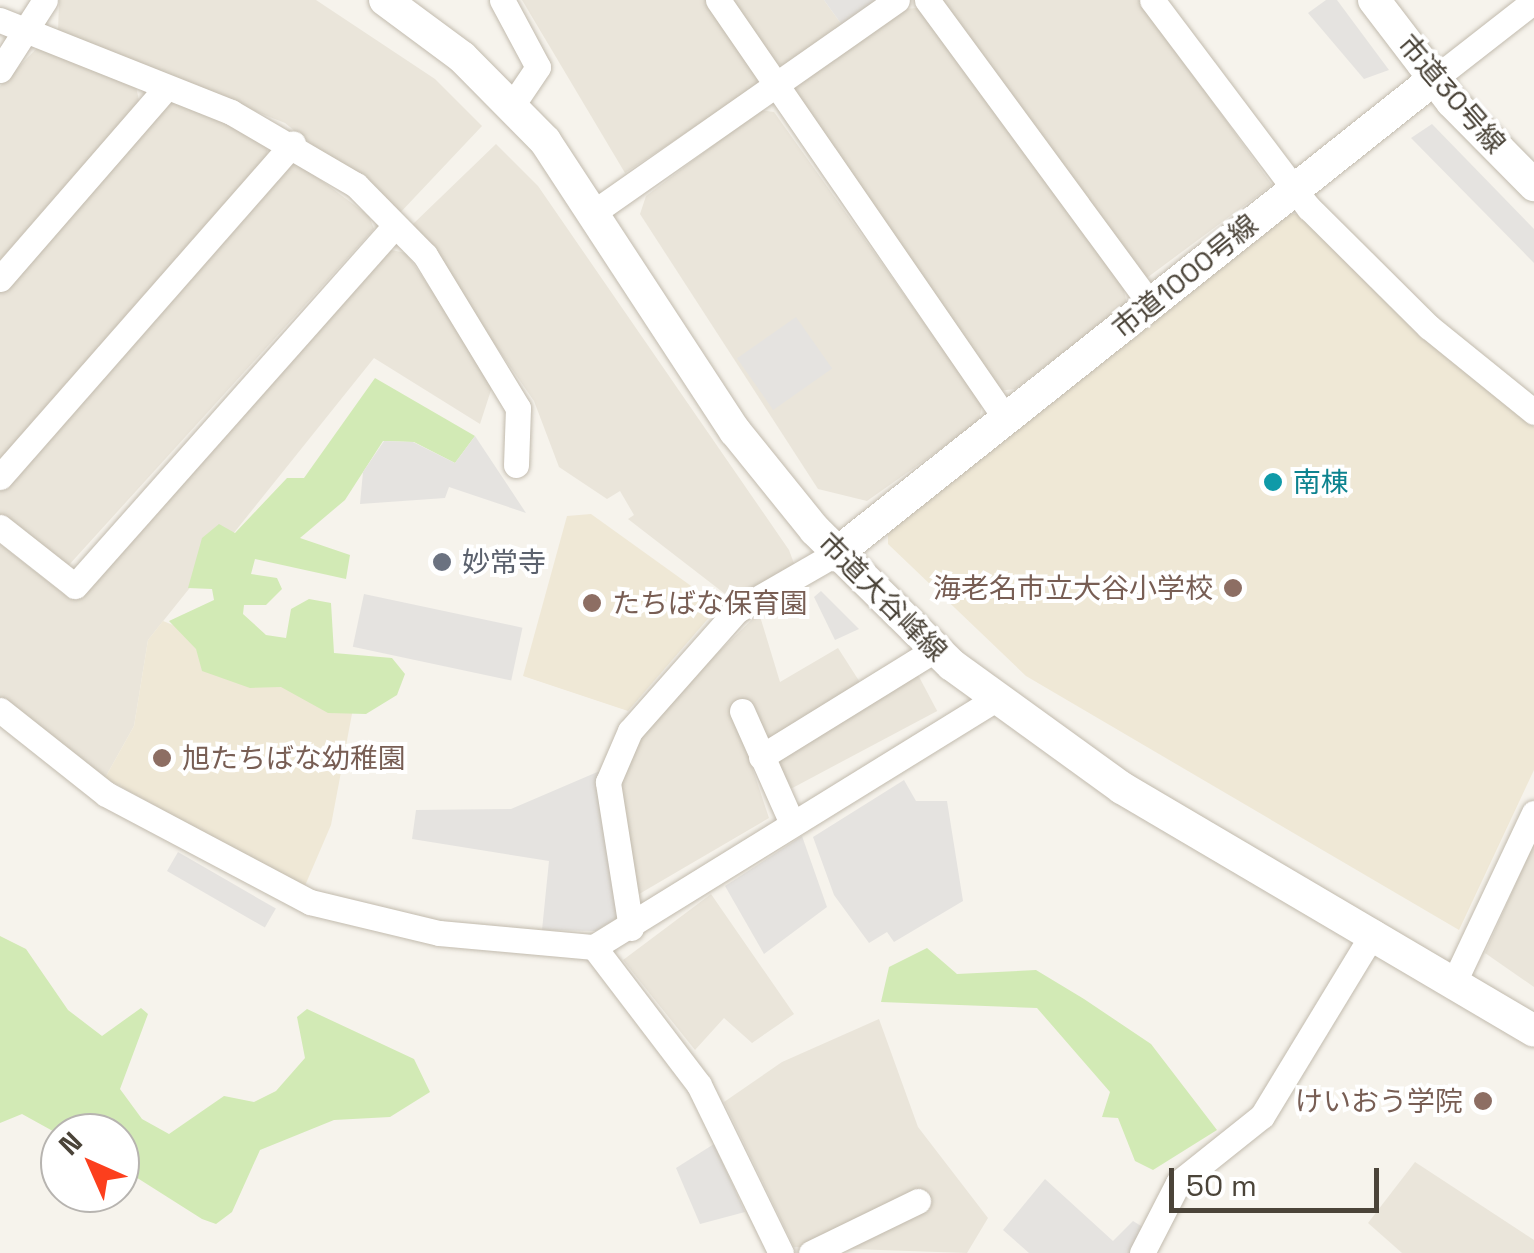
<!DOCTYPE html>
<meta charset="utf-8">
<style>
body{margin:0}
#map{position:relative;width:1534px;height:1253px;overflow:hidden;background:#f6f3ec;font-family:"Space Grotesk","Noto Sans JP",sans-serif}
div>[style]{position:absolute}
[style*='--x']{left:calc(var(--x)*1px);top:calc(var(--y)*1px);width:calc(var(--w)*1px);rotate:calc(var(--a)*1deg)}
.residential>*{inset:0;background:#eae5da;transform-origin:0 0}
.education>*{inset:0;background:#efe8d6}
.green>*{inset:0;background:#d2eab5}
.parking>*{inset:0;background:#e5e3e0;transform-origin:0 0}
.roads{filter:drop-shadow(0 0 2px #c2bbae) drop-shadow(0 0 2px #c2bbae)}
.minor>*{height:25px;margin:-12.5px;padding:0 12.5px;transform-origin:12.5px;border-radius:12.5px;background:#fff}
.tertiary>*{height:32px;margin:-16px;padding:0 16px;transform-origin:16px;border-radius:16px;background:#fff}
.dots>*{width:28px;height:28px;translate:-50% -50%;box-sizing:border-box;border:5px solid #fff;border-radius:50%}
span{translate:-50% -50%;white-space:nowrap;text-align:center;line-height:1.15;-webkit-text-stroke:8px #fff;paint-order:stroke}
.street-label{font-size:28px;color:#4b4439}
.culture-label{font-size:28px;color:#0d838f}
.left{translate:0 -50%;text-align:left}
.worship-label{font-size:28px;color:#5b616d}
.education-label{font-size:28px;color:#785e54}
.right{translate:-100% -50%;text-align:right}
.north{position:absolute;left:40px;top:1113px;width:100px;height:100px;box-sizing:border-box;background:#fff;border:2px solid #b7b4b0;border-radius:50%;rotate:315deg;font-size:28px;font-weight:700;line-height:40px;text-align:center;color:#4b4439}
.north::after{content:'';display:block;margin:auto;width:35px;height:45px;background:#fc3f1d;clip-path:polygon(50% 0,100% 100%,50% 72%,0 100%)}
.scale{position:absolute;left:1169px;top:1168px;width:210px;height:45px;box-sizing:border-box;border:5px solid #4b4439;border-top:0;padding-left:12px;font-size:30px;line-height:35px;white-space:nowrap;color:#4b4439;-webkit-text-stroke:8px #fff;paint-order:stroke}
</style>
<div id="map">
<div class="residential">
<div style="clip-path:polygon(59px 0,316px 0,435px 79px,482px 126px,398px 215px,285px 123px,58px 33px)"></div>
<div style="clip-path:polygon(522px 0,709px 0,758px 71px,757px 86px,625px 173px)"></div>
<div style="clip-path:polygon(731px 0,824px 0,842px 25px,785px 66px,772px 62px)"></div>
<div style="clip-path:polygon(940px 0,1140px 0,1272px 185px,1144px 280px)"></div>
<div style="clip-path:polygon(918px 8px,1123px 286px,1127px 304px,1015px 389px,998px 391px,791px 87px,902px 9px)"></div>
<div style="clip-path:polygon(39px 46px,136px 86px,139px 101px,0 260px,0 86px)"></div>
<div style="clip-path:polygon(173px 98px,266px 142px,268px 156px,0 460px,0 288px)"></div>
<div style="clip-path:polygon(760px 110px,774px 112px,982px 404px,979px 422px,867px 501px,818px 489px,640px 214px,646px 196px)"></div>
<div style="clip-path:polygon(496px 144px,538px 186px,789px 550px,795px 566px,777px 578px,729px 597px,628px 519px,634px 515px,620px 491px,607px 499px,559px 467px,534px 401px,412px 225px)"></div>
<div style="clip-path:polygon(290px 157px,369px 216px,374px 229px,68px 566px,0 516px,0 488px)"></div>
<div style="clip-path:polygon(391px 250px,406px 253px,494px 381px,480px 424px,374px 358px,148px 640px,134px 726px,105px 778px,0 700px,0 544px,70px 599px,84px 595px)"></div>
<div style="clip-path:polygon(759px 613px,780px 682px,838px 648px,863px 687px,749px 758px,769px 818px,634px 897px,615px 795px,644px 724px)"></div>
<div style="left:917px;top:673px;width:43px;height:165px;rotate:62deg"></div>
<div style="clip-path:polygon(1534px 843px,1534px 987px,1485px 953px)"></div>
<div style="clip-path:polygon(711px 894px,794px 1014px,752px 1043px,724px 1018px,695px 1050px,623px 960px)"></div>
<div style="clip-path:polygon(879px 1019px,918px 1127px,988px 1218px,967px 1253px,794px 1247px,724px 1102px,782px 1062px)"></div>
<div style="clip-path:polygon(1415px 1162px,1534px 1240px,1534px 1253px,1402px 1253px,1368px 1223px)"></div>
</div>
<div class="education">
<div style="clip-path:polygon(1290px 214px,1302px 214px,1442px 354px,1534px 427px,1534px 770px,1459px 930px,1026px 676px,888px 544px,888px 533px)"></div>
<div style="clip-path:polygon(591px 514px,719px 606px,628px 711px,523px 676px,567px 516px)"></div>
<div style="clip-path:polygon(163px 621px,355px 698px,331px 825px,304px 888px,105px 778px,134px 726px,148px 640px)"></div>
</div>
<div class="green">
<div style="clip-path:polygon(375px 378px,475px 436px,455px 463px,414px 442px,383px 441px,345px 500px,300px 538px,350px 555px,346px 579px,255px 559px,251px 574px,277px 578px,282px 589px,266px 605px,244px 605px,243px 614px,266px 635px,286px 638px,291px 609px,309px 599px,331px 603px,334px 653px,392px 658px,405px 674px,397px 695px,366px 714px,328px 713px,281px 687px,250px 688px,202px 671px,196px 649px,169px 621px,214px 600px,212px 589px,188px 588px,202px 538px,219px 524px,235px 533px,287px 478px,304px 478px)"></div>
<div style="clip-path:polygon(0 936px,26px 949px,68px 1010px,102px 1036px,141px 1008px,148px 1014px,120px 1089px,142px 1119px,169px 1134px,224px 1096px,254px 1102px,276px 1091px,305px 1058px,297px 1017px,307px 1009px,414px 1059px,430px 1092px,390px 1117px,334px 1120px,260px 1150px,232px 1212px,216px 1224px,202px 1219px,120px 1167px,120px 1133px,60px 1135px,22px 1114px,0 1123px)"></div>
<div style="clip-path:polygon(927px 948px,957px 974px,1036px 970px,1084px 999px,1151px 1044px,1217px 1130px,1153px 1170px,1135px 1161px,1118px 1118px,1102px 1117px,1110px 1092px,1037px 1008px,881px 1002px,889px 967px)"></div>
</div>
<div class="parking">
<div style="clip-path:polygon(824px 0,877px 0,842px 25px)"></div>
<div style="clip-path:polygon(1326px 0,1337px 0,1389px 70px,1364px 79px,1308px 13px)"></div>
<div style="clip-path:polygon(1432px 124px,1534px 229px,1534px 263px,1411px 138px)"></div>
<div style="left:796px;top:317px;width:63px;height:72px;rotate:55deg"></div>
<div style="clip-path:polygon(475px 436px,526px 513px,449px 487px,445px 498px,360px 504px,363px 472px,384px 441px,413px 442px,455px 463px)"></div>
<div style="clip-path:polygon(821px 591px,859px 629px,835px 640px,814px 597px)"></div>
<div style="left:364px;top:594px;width:162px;height:54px;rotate:12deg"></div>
<div style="clip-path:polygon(602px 770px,619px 917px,596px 931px,542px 930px,549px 861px,412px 839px,416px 810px,511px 809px)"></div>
<div style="clip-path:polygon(904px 780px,916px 801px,947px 801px,963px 901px,894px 942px,887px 932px,869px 943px,834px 895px,813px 837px)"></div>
<div style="clip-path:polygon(802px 836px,827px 907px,764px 954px,725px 886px)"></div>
<div style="left:178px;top:852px;width:113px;height:22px;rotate:30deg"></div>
<div style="clip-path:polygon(714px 1144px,745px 1212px,700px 1224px,676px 1168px)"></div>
<div style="clip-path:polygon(1045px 1179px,1113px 1241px,1133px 1221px,1146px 1229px,1132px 1253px,1029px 1253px,1003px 1230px)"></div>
</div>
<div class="roads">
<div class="minor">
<div style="--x:502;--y:0;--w:76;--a:61.8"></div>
<div style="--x:538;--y:67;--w:45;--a:124"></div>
<div style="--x:718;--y:0;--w:508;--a:55.5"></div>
<div style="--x:927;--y:0;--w:378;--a:53.7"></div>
<div style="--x:1152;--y:0;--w:261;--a:53"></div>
<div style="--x:1309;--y:208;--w:169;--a:44.8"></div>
<div style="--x:1429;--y:327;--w:135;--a:39"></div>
<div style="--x:0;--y:20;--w:249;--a:21.7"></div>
<div style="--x:231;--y:112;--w:145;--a:30.3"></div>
<div style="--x:356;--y:185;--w:98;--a:45.4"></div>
<div style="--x:425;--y:255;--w:179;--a:58.7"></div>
<div style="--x:518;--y:408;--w:57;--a:92"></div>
<div style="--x:0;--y:70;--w:83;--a:-57.3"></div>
<div style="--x:1434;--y:79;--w:127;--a:-38"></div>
<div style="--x:597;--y:210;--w:366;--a:-35"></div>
<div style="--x:0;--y:279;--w:254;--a:-49"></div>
<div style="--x:0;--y:477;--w:444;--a:-48.7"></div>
<div style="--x:0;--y:527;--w:95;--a:38.2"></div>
<div style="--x:75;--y:586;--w:482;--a:-48.4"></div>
<div style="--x:0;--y:710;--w:135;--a:38.4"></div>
<div style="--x:106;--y:794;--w:231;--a:27.9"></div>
<div style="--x:310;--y:902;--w:133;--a:13.5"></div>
<div style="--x:439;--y:933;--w:156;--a:5.2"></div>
<div style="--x:594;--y:947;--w:471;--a:-31.7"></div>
<div style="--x:742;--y:711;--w:120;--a:66"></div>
<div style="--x:761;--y:757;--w:206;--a:-31.7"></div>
<div style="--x:631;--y:928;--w:148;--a:-99"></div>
<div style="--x:608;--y:782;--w:56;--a:-66.7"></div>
<div style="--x:630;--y:731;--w:160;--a:-48.5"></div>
<div style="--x:736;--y:611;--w:116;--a:-29.9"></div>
<div style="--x:594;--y:947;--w:173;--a:52.7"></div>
<div style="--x:699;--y:1085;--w:187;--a:64"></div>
<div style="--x:1454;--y:982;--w:187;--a:-64.7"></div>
<div style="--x:811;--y:1253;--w:119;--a:-25.9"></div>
<div style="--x:1142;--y:1253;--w:79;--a:-62.8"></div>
<div style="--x:1178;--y:1183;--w:107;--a:-38.6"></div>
<div style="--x:1262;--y:1116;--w:215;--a:-58.7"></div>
</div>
<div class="tertiary">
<div style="--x:385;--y:0;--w:96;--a:36.5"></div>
<div style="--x:462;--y:57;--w:118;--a:45.3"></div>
<div style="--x:545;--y:141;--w:347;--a:56.8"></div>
<div style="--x:735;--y:431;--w:127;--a:51.1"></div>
<div style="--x:815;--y:530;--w:192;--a:44.6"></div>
<div style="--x:952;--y:665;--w:210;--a:35.9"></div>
<div style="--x:1122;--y:788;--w:478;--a:30.5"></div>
<div style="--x:1374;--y:0;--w:128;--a:52.6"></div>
<div style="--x:1452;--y:102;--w:117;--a:45.3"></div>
<div style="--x:837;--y:553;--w:762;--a:-38.45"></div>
</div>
</div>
<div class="dots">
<div style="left:1273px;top:482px;background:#0f9aa8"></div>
<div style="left:442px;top:562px;background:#6b7280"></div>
<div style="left:1233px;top:588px;background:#8d6e63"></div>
<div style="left:592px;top:603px;background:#8d6e63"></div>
<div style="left:162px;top:758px;background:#8d6e63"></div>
<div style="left:1483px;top:1101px;background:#8d6e63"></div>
</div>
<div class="street-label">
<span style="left:1452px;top:94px;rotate:49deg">市道30号線</span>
<span style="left:1185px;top:276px;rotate:-39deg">市道1000号線</span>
<span style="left:883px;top:597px;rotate:45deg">市道大谷峰線</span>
</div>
<div class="culture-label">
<span class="left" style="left:1293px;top:482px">南棟</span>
</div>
<div class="worship-label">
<span class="left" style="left:462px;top:562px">妙常寺</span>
</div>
<div class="education-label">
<span class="right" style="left:1213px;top:588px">海老名市立大谷小学校</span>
<span class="left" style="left:612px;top:603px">たちばな保育園</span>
<span class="left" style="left:182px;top:758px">旭たちばな幼稚園</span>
<span class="right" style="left:1463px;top:1101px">けいおう学院</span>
</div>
<div class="north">N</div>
<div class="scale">50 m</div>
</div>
